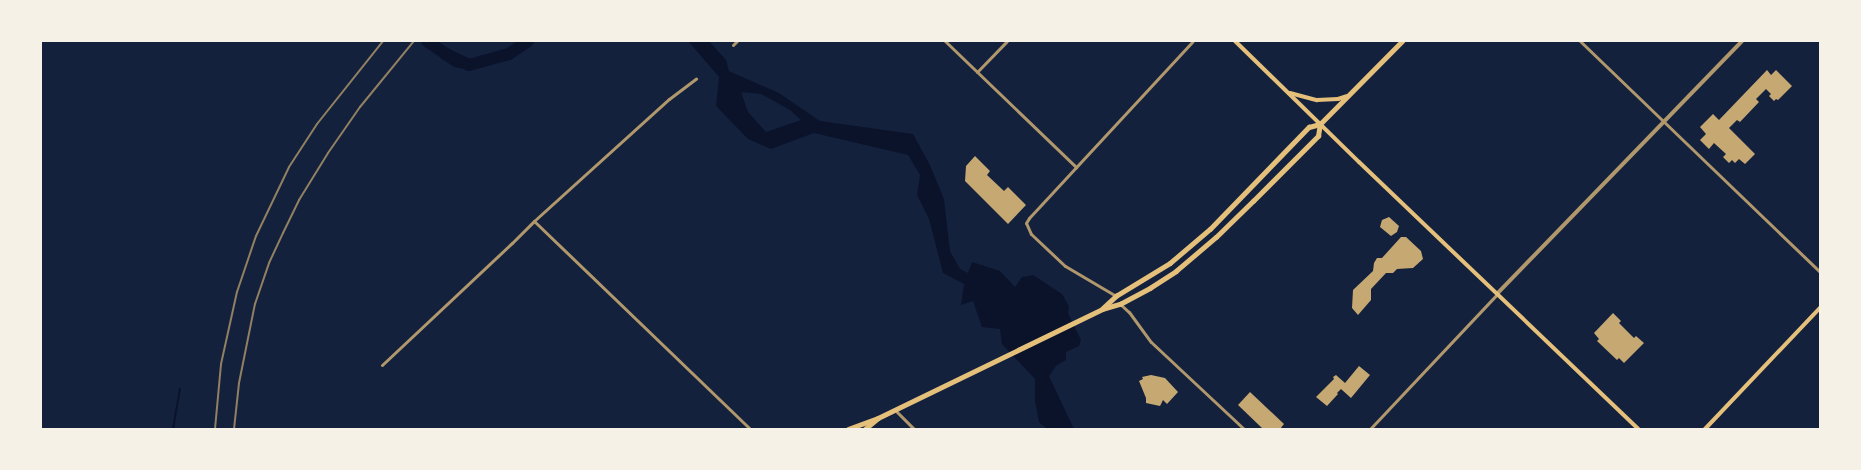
<!DOCTYPE html>
<style>
body{margin:0}
#map{position:relative;width:1861px;height:470px;overflow:hidden;background:#14213d;font-family:"Sofia Sans Condensed",sans-serif}
div>[style]{position:absolute}
[style*='--x']{left:calc(var(--x)*1px);top:calc(var(--y)*1px);width:calc(var(--w)*1px);rotate:calc(var(--a)*1deg)}
.water>*{inset:0;background:#0b132b}
.stream>*{height:2px;margin:-1px;padding:0 1px;transform-origin:1px;border-radius:1px;background:#0b132b}
.river>*{height:12px;margin:-6px;padding:0 6px;transform-origin:6px;border-radius:6px;background:#0b132b}
.building>*{inset:0;background:#c6a872}
.minor>*{height:3px;margin:-1.5px;padding:0 1.5px;transform-origin:1.5px;border-radius:1.5px;background:#b1986c}
.tertiary>*{height:3.5px;margin:-1.75px;padding:0 1.75px;transform-origin:1.75px;border-radius:1.75px;background:#b1986c}
.secondary>*{height:4px;margin:-2px;padding:0 2px;transform-origin:2px;border-radius:2px;background:#e5c07b}
.primary>*{height:4.5px;margin:-2.25px;padding:0 2.25px;transform-origin:2.25px;border-radius:2.25px;background:#e5c07b}
.rail>*{height:2px;margin:-1px;padding:0 1px;transform-origin:1px;border-radius:1px;background:#918062}
span{translate:-50% -50%;white-space:nowrap;text-align:center;line-height:1.15;-webkit-text-stroke:3px #f6f1e7;paint-order:stroke}
.frame{position:absolute;inset:0;border:42px solid #f6f1e7;pointer-events:none}
</style>
<div id="map">
<div class="water">
<div style="clip-path:polygon(421px 41px,435px 41px,468px 59px,464px 69px,454px 67px,441px 58px,438px 52px,427px 47px)"></div>
<div style="clip-path:polygon(evenodd,688px 41px,709px 41px,726px 60px,729px 71px,779px 93px,820px 121px,913px 134px,930px 165px,944px 199px,950px 251px,960px 269px,968px 273px,972px 262px,1000px 271px,1015px 287px,1022px 277px,1033px 275px,1062px 294px,1069px 306px,1068px 313px,1081px 340px,1079px 346px,1066px 352px,1066px 360px,1056px 366px,1049px 376px,1074px 429px,1047px 429px,1039px 422px,1035px 402px,1035px 379px,1002px 344px,1000px 329px,982px 327px,973px 301px,961px 305px,964px 284px,943px 273px,929px 219px,917px 195px,920px 175px,908px 155px,814px 133px,771px 149px,748px 139px,716px 106px,719px 77px,688px 41px,741px 92px,761px 94px,790px 110px,801px 120px,766px 132px,748px 112px,741px 92px)"></div>
</div>
<div class="stream">
<div style="--x:173;--y:429;--w:41;--a:-80.1"></div>
</div>
<div class="river">
<div style="--x:427;--y:41;--w:24;--a:35"></div>
<div style="--x:447;--y:55;--w:24;--a:24"></div>
<div style="--x:469;--y:65;--w:41;--a:-15.4"></div>
<div style="--x:509;--y:54;--w:23;--a:-34"></div>
</div>
<div class="building">
<div style="clip-path:polygon(1767px 70px,1771px 75px,1776px 70px,1792px 86px,1778px 100px,1776px 99px,1774px 101px,1769px 96px,1771px 94px,1766px 89px,1756px 99px,1759px 102px,1740px 122px,1737px 120px,1729px 128px,1755px 154px,1745px 164px,1739px 159px,1735px 163px,1732px 160px,1729px 163px,1723px 157px,1726px 154px,1714px 143px,1709px 149px,1700px 140px,1706px 134px,1700px 127px,1713px 114px,1719px 120px)"></div>
<div style="clip-path:polygon(975px 156px,990px 171px,987px 175px,1004px 191px,1008px 187px,1026px 205px,1008px 224px,965px 181px,966px 166px)"></div>
<div style="clip-path:polygon(1389px 217px,1399px 226px,1397px 232px,1391px 236px,1380px 227px,1382px 220px)"></div>
<div style="clip-path:polygon(1401px 237px,1406px 237px,1421px 251px,1423px 259px,1413px 268px,1397px 269px,1393px 273px,1386px 273px,1371px 289px,1371px 300px,1358px 315px,1352px 308px,1353px 290px,1373px 271px,1374px 263px,1377px 258px,1382px 258px)"></div>
<div style="clip-path:polygon(1613px 313px,1621px 321px,1619px 323px,1634px 338px,1636px 336px,1644px 343px,1624px 363px,1619px 358px,1617px 360px,1597px 341px,1599px 339px,1594px 333px)"></div>
<div style="clip-path:polygon(1359px 366px,1370px 375px,1351px 398px,1341px 389px,1337px 393px,1338px 394px,1327px 406px,1316px 397px,1334px 379px,1333px 377px,1336px 375px,1345px 383px)"></div>
<div style="clip-path:polygon(1151px 375px,1165px 378px,1178px 392px,1167px 404px,1163px 400px,1160px 406px,1146px 403px,1146px 398px,1139px 381px,1143px 379px,1142px 377px)"></div>
<div style="clip-path:polygon(1250px 392px,1284px 424px,1280px 429px,1263px 429px,1238px 405px)"></div>
</div>
<div class="minor">
<div style="--x:945;--y:41;--w:182;--a:43.9"></div>
<div style="--x:1580;--y:41;--w:333;--a:43.9"></div>
<div style="--x:733;--y:45;--w:6;--a:-45"></div>
<div style="--x:977;--y:72;--w:43;--a:-45.9"></div>
<div style="--x:534;--y:221;--w:300;--a:43.9"></div>
<div style="--x:1116;--y:296;--w:59;--a:-149.5"></div>
<div style="--x:1065;--y:266;--w:47;--a:-136.7"></div>
<div style="--x:1031;--y:234;--w:12;--a:-114"></div>
<div style="--x:1026;--y:223;--w:6;--a:-59"></div>
<div style="--x:1029;--y:218;--w:241;--a:-47.2"></div>
<div style="--x:1120;--y:304;--w:12;--a:42"></div>
<div style="--x:1129;--y:312;--w:37;--a:54"></div>
<div style="--x:1151;--y:342;--w:127;--a:43.1"></div>
<div style="--x:382;--y:365;--w:178;--a:-43.2"></div>
<div style="--x:512;--y:243;--w:31;--a:-45"></div>
<div style="--x:534;--y:221;--w:182;--a:-42.1"></div>
<div style="--x:669;--y:99;--w:34;--a:-37"></div>
<div style="--x:895;--y:410;--w:27;--a:45"></div>
<div style="--x:1370;--y:429;--w:185;--a:-46.7"></div>
</div>
<div class="tertiary">
<div style="--x:1497;--y:294;--w:352;--a:-45.9"></div>
</div>
<div class="secondary">
<div style="--x:1235;--y:41;--w:173;--a:44.3"></div>
<div style="--x:1359;--y:162;--w:386;--a:43.7"></div>
<div style="--x:1290;--y:93;--w:28;--a:15"></div>
<div style="--x:1317;--y:100;--w:21;--a:-3"></div>
<div style="--x:1338;--y:99;--w:9;--a:-18"></div>
<div style="--x:1705;--y:429;--w:167;--a:-46.5"></div>
</div>
<div class="primary">
<div style="--x:1103;--y:308;--w:18;--a:-43"></div>
<div style="--x:1116;--y:296;--w:63;--a:-31.4"></div>
<div style="--x:1170;--y:263;--w:52;--a:-40.4"></div>
<div style="--x:1210;--y:229;--w:142;--a:-45.9"></div>
<div style="--x:1309;--y:127;--w:11;--a:-15"></div>
<div style="--x:848;--y:429;--w:32;--a:-20"></div>
<div style="--x:878;--y:418;--w:249;--a:-25.9"></div>
<div style="--x:1102;--y:309;--w:19;--a:-16"></div>
<div style="--x:1120;--y:304;--w:34;--a:-28"></div>
<div style="--x:1150;--y:288;--w:31;--a:-33"></div>
<div style="--x:1176;--y:271;--w:52;--a:-40.4"></div>
<div style="--x:1216;--y:237;--w:52;--a:-44.2"></div>
<div style="--x:1253;--y:201;--w:92;--a:-45"></div>
<div style="--x:1318;--y:136;--w:12;--a:-81"></div>
<div style="--x:1320;--y:124;--w:117;--a:-45.3"></div>
<div style="--x:865;--y:429;--w:16;--a:-40"></div>
</div>
<div class="rail">
<div style="--x:215;--y:429;--w:65;--a:-84.7"></div>
<div style="--x:221;--y:364;--w:74;--a:-77.5"></div>
<div style="--x:237;--y:292;--w:59;--a:-71.3"></div>
<div style="--x:256;--y:236;--w:76;--a:-64.4"></div>
<div style="--x:289;--y:167;--w:51;--a:-56.9"></div>
<div style="--x:317;--y:124;--w:106;--a:-51.5"></div>
<div style="--x:234;--y:429;--w:46;--a:-83.8"></div>
<div style="--x:239;--y:383;--w:81;--a:-78.6"></div>
<div style="--x:255;--y:304;--w:43;--a:-71.1"></div>
<div style="--x:269;--y:263;--w:33;--a:-65"></div>
<div style="--x:283;--y:233;--w:37;--a:-64"></div>
<div style="--x:299;--y:200;--w:55;--a:-58.3"></div>
<div style="--x:328;--y:153;--w:56;--a:-55.2"></div>
<div style="--x:360;--y:107;--w:85;--a:-50.7"></div>
</div>
<div class="frame"></div>
</div>
